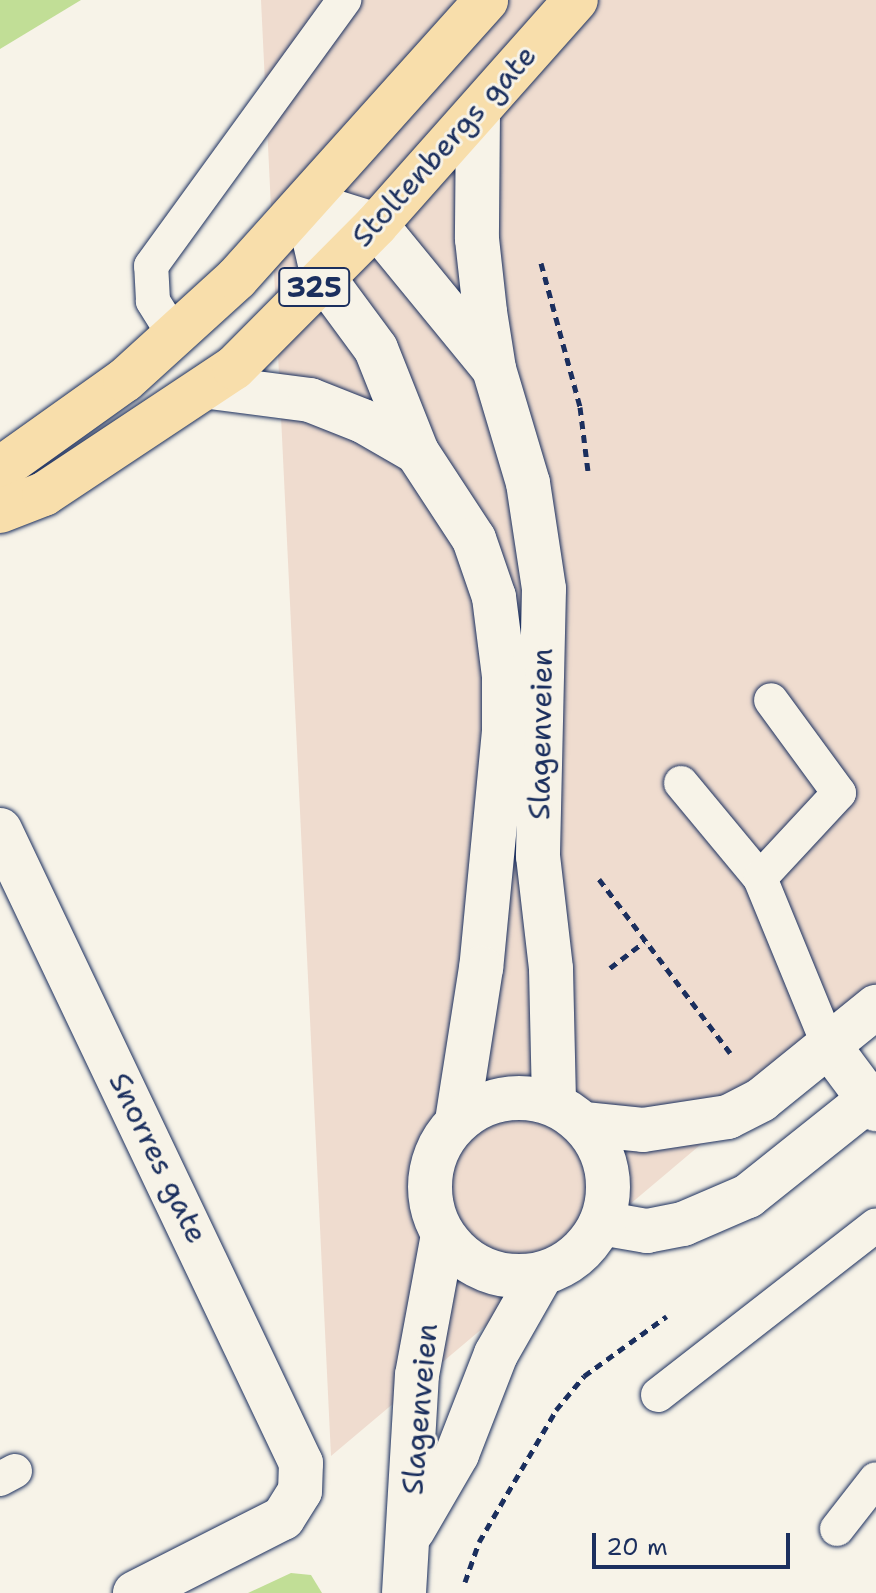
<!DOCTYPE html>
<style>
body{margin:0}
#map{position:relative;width:876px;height:1593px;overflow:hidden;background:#f7f3e8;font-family:"Shantell Sans",sans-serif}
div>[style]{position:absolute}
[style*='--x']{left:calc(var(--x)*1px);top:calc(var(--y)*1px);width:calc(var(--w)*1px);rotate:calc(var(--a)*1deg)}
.built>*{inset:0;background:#efdccf}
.green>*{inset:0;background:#c1de96}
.path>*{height:5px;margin-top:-2.5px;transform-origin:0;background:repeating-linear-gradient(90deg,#1b2f5e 0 8px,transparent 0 14px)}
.roads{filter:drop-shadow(0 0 2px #1b2f5e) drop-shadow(0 0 2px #1b2f5e)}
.service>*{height:34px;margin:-17px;padding:0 17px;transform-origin:17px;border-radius:17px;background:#f7f3e8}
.minor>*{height:44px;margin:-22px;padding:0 22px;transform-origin:22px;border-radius:22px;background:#f7f3e8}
.tertiary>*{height:44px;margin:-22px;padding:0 22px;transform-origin:22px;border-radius:22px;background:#f7f3e8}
.secondary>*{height:44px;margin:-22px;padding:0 22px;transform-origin:22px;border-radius:22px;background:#f7f3e8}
.secondary>.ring{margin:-22px;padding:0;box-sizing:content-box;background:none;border:44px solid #f7f3e8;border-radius:50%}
.primary>*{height:44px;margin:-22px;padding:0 22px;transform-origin:22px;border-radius:22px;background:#f8deab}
span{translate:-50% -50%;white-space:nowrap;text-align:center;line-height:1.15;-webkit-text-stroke:6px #f7f3e8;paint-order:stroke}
.shield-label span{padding:2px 6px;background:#f7f3e8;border:2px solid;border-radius:6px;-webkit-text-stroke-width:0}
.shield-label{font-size:28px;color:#1b2f5e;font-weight:700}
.street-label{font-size:30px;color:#1b2f5e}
.scale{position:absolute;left:592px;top:1533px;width:198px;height:36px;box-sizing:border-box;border:4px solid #1b2f5e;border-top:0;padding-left:10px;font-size:24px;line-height:28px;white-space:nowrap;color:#1b2f5e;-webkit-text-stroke:6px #f7f3e8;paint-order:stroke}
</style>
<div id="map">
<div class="built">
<div style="clip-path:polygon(261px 0,876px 0,876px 997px,331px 1456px)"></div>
</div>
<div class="green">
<div style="clip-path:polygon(0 0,81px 0,0 49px)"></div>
<div style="clip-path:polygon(291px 1573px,311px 1575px,322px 1593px,248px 1593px)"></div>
</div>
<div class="path">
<div style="--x:541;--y:263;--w:149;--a:74.8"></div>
<div style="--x:580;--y:407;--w:64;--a:82.9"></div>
<div style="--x:599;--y:879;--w:218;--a:53"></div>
<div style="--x:610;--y:968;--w:43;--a:-37.4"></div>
<div style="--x:465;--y:1582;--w:42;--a:-70.7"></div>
<div style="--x:479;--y:1542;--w:153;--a:-59.7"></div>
<div style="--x:556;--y:1410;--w:44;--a:-50.5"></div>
<div style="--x:584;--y:1376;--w:102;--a:-35.9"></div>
</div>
<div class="roads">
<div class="service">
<div style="--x:174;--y:335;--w:40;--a:-122"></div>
<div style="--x:153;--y:301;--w:35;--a:-93"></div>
<div style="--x:151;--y:266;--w:329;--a:-54"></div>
<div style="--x:681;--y:783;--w:124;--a:50.3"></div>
<div style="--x:760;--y:878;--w:182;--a:67.7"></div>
<div style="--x:760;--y:878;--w:116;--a:-47.1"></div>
<div style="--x:839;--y:793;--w:115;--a:-126.2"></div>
<div style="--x:658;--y:1395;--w:276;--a:-37.9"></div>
<div style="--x:0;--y:1479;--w:17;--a:-28"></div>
<div style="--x:837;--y:1529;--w:63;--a:-52"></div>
</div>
<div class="minor">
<div style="--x:0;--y:830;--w:701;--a:64.57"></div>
<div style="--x:301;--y:1463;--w:28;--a:92"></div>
<div style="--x:300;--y:1491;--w:32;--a:122"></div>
<div style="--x:283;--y:1518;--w:166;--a:153.1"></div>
<div style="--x:829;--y:1046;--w:79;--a:53.3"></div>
</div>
<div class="tertiary">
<div style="--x:584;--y:1124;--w:59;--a:5.8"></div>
<div style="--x:643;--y:1130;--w:86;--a:-8.7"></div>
<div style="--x:728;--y:1117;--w:37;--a:-27"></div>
<div style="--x:761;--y:1100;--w:148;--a:-39"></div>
<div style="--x:601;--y:1223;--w:47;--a:9.9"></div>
<div style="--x:647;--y:1231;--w:37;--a:-11"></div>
<div style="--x:683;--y:1224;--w:71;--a:-23.3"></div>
<div style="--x:748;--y:1196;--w:164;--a:-38.6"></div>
</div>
<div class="secondary">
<div style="--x:478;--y:112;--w:127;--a:90.5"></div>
<div style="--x:477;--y:239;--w:73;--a:83.7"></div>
<div style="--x:485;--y:312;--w:58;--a:81"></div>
<div style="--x:494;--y:369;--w:119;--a:73.4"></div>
<div style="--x:528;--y:483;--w:107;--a:81.4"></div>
<div style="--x:544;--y:589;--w:267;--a:91.3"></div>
<div style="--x:538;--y:856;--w:114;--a:83.4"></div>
<div style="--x:551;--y:969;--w:135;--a:88.7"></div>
<div style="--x:306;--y:203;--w:76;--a:77.1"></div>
<div style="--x:323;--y:277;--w:89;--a:53.6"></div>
<div style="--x:376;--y:349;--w:111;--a:68.3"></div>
<div style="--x:306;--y:203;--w:73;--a:17.4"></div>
<div style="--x:376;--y:225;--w:186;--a:50.7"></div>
<div style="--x:210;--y:387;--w:101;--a:7.4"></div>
<div style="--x:310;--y:400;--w:57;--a:21.6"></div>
<div style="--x:363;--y:421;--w:62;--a:29.9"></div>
<div style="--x:417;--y:452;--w:104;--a:56.8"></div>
<div style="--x:474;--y:539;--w:61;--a:71"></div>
<div style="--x:494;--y:597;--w:80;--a:82.8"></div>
<div style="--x:504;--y:676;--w:55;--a:90"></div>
<div style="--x:504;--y:731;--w:238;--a:95.5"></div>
<div style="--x:481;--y:968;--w:155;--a:98.9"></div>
<div class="ring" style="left:430px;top:1098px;width:134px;height:134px"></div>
<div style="--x:413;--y:1530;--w:88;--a:-59.9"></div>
<div style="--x:457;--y:1454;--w:107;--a:-68.7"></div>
<div style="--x:496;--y:1354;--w:91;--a:-60.3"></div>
<div style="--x:404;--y:1593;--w:218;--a:-86.6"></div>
<div style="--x:417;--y:1375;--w:142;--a:-79.5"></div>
</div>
<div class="primary">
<div style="--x:0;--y:469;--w:153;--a:-35.5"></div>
<div style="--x:125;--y:380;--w:151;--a:-42.3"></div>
<div style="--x:237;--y:278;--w:373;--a:-48.1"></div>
<div style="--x:0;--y:511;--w:47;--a:-21.1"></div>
<div style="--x:44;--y:494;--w:228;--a:-33.6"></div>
<div style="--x:234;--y:368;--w:202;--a:-45.2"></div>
<div style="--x:376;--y:225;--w:301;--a:-48.4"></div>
</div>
</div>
<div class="shield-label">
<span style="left:314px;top:287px">325</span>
</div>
<div class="street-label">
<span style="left:444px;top:146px;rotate:-48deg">Stoltenbergs gate</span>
<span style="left:541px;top:734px;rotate:-89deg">Slagenveien</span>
<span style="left:158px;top:1158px;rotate:64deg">Snorres gate</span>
<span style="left:420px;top:1409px;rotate:-85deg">Slagenveien</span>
</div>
<div class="scale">20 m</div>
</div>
